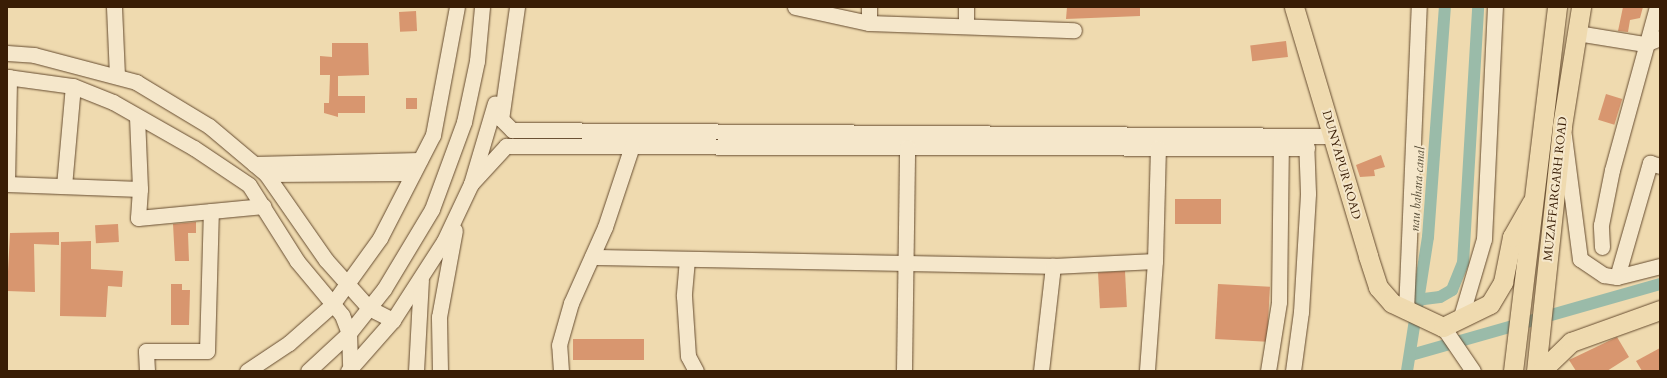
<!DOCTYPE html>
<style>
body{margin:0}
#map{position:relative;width:1667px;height:378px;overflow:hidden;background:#efdaaf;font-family:Cardo,serif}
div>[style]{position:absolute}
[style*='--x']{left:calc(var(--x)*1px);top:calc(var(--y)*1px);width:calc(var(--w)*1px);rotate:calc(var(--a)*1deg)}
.canal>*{height:12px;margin:-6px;padding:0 6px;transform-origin:6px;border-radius:6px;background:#9abba9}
.building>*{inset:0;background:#d8966f;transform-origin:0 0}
.roads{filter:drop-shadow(0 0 1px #664c30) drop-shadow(0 0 1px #664c30)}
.minor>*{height:15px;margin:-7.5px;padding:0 7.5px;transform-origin:7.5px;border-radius:7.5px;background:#f5e7cb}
.major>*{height:19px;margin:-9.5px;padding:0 9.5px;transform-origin:9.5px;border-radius:9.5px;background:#efdaaf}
span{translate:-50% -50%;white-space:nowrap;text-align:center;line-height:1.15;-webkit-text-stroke:4px #f5e7cb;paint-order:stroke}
.street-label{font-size:12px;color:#391d05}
.water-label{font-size:13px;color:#564c36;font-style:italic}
.frame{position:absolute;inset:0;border:8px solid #391d05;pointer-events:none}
</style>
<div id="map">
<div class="canal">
<div style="--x:1416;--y:300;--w:24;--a:-7"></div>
<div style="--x:1440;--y:297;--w:14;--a:-30"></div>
<div style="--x:1452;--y:290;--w:29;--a:-68"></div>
<div style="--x:1463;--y:263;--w:256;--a:-86.6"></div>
<div style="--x:1411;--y:355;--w:259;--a:-15.9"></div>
<div style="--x:1407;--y:371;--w:136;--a:-81.1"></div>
<div style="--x:1428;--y:237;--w:231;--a:-85.8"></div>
</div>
<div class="building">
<div style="clip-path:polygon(1067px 7px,1140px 7px,1140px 16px,1066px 19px)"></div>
<div style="clip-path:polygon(1623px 7px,1643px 7px,1640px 18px,1630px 20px,1628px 32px,1618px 31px)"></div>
<div style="left:416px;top:11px;width:20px;height:17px;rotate:87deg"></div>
<div style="left:1286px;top:41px;width:16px;height:36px;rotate:83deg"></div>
<div style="clip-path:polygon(332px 43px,368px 43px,369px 75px,338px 76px,338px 96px,365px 96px,365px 113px,338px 113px,338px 117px,324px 113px,324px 103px,329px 103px,330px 75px,320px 75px,320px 56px,332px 57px)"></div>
<div style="left:1606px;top:94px;width:17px;height:27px;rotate:17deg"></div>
<div style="left:406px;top:98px;width:11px;height:11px"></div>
<div style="clip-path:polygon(1381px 155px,1385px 167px,1374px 170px,1375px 176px,1360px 177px,1356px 165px)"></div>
<div style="left:1175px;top:199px;width:46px;height:25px"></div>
<div style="clip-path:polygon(196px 222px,196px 233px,188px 233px,189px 261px,175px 261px,173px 224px)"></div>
<div style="left:118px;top:224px;width:18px;height:23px;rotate:87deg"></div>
<div style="clip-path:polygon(59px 232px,59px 245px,34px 244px,35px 292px,7px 291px,10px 233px)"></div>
<div style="clip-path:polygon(91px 241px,91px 269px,123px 271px,122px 287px,108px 286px,106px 317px,60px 316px,61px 242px)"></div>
<div style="left:1125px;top:271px;width:36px;height:27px;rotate:87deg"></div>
<div style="clip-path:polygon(171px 284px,182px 284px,182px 290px,190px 290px,189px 325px,171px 325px)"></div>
<div style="left:1218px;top:284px;width:52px;height:55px;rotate:3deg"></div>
<div style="clip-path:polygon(1617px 337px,1629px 357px,1607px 371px,1576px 371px,1569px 360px)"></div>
<div style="left:644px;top:339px;width:21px;height:71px;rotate:90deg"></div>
<div style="clip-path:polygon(1660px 348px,1660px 371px,1642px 371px,1636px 361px)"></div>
</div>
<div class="roads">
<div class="minor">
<div style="--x:114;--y:7;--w:69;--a:87.5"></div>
<div style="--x:517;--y:7;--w:113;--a:98.1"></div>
<div style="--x:501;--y:119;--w:16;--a:45"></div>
<div style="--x:512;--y:130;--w:820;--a:0.42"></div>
<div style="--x:795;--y:7;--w:76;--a:12.2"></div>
<div style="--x:869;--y:23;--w:205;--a:2"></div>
<div style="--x:869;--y:23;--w:16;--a:-90"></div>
<div style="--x:966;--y:26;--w:19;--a:-90"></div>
<div style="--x:1577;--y:33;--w:69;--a:9.2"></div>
<div style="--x:1645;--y:44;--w:16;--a:-22"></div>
<div style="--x:7;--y:53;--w:27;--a:4"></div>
<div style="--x:34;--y:55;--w:106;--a:14.8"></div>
<div style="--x:136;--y:82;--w:85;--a:31.1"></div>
<div style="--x:209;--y:126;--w:75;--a:40.1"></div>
<div style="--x:266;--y:174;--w:105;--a:55.1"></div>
<div style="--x:326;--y:260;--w:64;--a:48.1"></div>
<div style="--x:369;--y:308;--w:27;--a:27"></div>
<div style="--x:7;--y:77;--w:67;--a:7.8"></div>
<div style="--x:73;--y:86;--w:43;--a:21.8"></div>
<div style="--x:113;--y:102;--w:93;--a:29.6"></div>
<div style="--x:194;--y:148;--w:66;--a:33.9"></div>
<div style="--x:249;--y:185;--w:90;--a:57.7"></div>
<div style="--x:297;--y:261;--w:70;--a:50.2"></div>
<div style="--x:342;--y:315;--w:19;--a:69"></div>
<div style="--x:349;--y:333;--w:38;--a:88"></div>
<div style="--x:137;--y:117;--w:72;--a:87.6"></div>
<div style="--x:1564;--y:136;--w:124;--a:82.6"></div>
<div style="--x:1580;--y:259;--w:29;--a:34"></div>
<div style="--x:1604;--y:275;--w:13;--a:9"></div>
<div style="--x:1617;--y:277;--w:44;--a:-14.3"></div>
<div style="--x:254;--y:164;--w:166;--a:-1.4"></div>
<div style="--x:266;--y:174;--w:147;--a:-0.4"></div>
<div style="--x:7;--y:184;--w:133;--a:2.2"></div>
<div style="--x:140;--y:189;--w:29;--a:94"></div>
<div style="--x:138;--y:218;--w:126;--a:-5.5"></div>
<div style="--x:7;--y:184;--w:107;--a:-88.9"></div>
<div style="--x:471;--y:184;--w:52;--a:-47.4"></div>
<div style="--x:506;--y:146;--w:801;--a:0.14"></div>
<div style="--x:64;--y:186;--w:100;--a:-84.9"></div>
<div style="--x:1602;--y:247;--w:22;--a:-93"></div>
<div style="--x:1601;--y:225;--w:56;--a:-78.7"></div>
<div style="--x:1612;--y:170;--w:169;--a:-74.6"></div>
<div style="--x:592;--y:257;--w:461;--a:1.1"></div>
<div style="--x:687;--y:259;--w:37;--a:95"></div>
<div style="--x:684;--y:296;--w:60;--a:86.2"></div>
<div style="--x:688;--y:356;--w:17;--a:62"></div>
<div style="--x:1155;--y:261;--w:113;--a:-88.5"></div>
<div style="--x:1617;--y:277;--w:119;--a:-73.9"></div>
<div style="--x:1650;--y:163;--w:10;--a:17"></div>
<div style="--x:1406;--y:311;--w:304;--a:-87.6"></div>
<div style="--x:1460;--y:320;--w:84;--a:-73.5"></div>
<div style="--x:1484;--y:239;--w:232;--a:-87.3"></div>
<div style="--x:1443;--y:327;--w:53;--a:55.7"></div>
<div style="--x:147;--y:371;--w:20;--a:-93"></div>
<div style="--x:146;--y:351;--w:61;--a:0"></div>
<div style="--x:207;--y:351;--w:140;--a:-88.4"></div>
<div style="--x:247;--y:371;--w:50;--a:-33.7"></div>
<div style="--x:289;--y:343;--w:56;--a:-41.4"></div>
<div style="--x:331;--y:306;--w:84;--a:-54.2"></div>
<div style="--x:380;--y:238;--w:116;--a:-62.8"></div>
<div style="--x:433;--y:135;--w:130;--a:-79.4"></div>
<div style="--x:308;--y:371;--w:56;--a:-42.8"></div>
<div style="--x:349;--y:333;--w:56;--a:-51.5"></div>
<div style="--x:384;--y:289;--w:93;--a:-59"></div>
<div style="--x:432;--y:209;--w:93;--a:-69.8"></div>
<div style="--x:464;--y:122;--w:62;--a:-78"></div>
<div style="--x:477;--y:61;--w:54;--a:-84.7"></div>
<div style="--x:348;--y:371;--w:68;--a:-48.6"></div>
<div style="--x:393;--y:320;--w:94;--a:-57.2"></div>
<div style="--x:444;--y:241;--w:63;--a:-64.7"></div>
<div style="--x:471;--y:184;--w:84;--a:-73.5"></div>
<div style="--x:416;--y:371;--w:91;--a:-86.9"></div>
<div style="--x:440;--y:371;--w:54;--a:-91.1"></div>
<div style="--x:439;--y:317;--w:88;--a:-79.6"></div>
<div style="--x:561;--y:371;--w:26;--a:-94"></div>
<div style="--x:559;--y:345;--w:44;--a:-74.1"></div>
<div style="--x:571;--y:303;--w:83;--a:-65.9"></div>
<div style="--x:605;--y:227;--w:85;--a:-71.6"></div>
<div style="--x:904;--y:371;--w:224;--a:-89.2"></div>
<div style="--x:1041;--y:371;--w:106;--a:-83.5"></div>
<div style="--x:1053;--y:266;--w:102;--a:-2.8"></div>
<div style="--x:1155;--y:261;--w:110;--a:94.2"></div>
<div style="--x:1268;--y:371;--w:70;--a:-80.9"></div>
<div style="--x:1279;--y:302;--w:163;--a:-89.3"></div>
<div style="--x:1293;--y:371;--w:60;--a:-82.3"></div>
<div style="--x:1301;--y:312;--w:119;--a:-86.6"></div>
<div style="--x:1308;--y:193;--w:55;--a:-92.1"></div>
</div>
<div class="major">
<div style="--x:1294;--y:7;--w:260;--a:73.4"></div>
<div style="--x:1368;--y:256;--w:33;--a:72"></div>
<div style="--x:1378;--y:287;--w:21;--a:49"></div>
<div style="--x:1392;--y:303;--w:56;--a:25.2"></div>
<div style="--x:1443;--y:327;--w:52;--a:-26.1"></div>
<div style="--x:1490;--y:304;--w:26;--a:-59"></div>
<div style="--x:1503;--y:282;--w:46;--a:-78.7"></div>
<div style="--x:1512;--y:237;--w:40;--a:-60.3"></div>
<div style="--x:1513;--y:371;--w:367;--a:-83.1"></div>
<div style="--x:1536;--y:371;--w:246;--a:-83.9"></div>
<div style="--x:1562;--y:126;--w:121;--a:-80.9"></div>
<div style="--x:1541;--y:371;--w:42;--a:-44"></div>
<div style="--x:1571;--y:342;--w:95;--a:-19.8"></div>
</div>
</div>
<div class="street-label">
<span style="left:1341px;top:165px;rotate:74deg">DUNYAPUR ROAD</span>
<span style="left:1556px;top:189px;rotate:-84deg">MUZAFFARGARH ROAD</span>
</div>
<div class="water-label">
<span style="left:1418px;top:189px;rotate:-86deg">nau bahara canal</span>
</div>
<div class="frame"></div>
</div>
